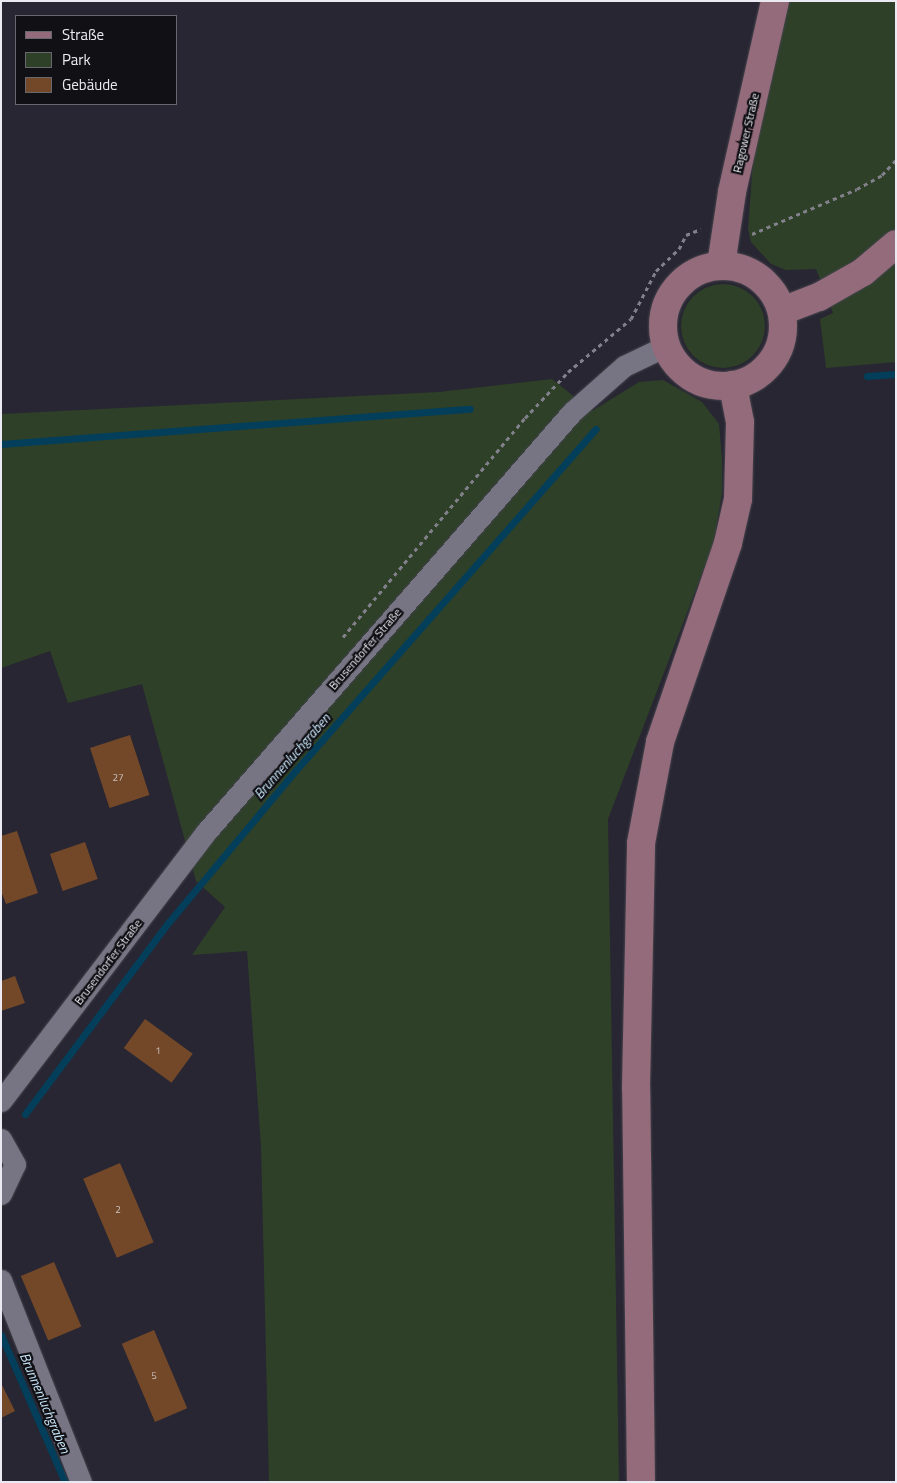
<!DOCTYPE html>
<meta charset="utf-8">
<style>
body{margin:0}
#map{position:relative;width:897px;height:1483px;overflow:hidden;background:#282632;font-family:"Titillium Web",sans-serif}
div>[style]{position:absolute}
[style*='--x']{left:calc(var(--x)*1px);top:calc(var(--y)*1px);width:calc(var(--w)*1px);rotate:calc(var(--a)*1deg)}
.green>*{inset:0;background:#2e4028}
.round{border-radius:50%}
.stream>*{height:7px;margin:-3.5px;padding:0 3.5px;transform-origin:3.5px;border-radius:3.5px;background:#033f5b}
.building>*{inset:0;background:#724829;transform-origin:0 0}
.path>*{height:3px;margin-top:-1.5px;transform-origin:0;background:repeating-linear-gradient(90deg,#82808b 0 4px,transparent 0 8px)}
.roads{filter:drop-shadow(0 0 1px #45444d) drop-shadow(0 0 1px #45444d)}
.minor>*{height:21px;margin:-10.5px;padding:0 10.5px;transform-origin:10.5px;border-radius:10.5px;background:#777583}
.secondary>*{height:28px;margin:-14px;padding:0 14px;transform-origin:14px;border-radius:14px;background:#946b7b}
.secondary>.ring{margin:-14px;padding:0;box-sizing:content-box;background:none;border:28px solid #946b7b;border-radius:50%}
span{translate:-50% -50%;white-space:nowrap;text-align:center;line-height:1.15;-webkit-text-stroke:4.5px #111015;paint-order:stroke}
.number-label{font-size:10px;color:#cdc2c0}
.number-label span{-webkit-text-stroke-width:0}
.street-label{font-size:12px;color:#ebeaf2}
.water-label{font-size:14px;color:#c7e6f9;font-style:italic}
.frame{position:absolute;inset:0;border:2px solid #ebeaf2;pointer-events:none}
.legend{position:absolute;left:15px;top:15px;width:162px;height:90px;box-sizing:border-box;background:#111015;border:1px solid #68676d;margin:0;padding:6px 9px;list-style:none;font-size:15px;color:#ebeaf2}
.legend li{display:flex;align-items:center;gap:10px;height:25px}
.legend b{width:25px;border:1px solid #68676d}
</style>
<div id="map">
<div class="green">
<div style="clip-path:polygon(787px 1px,896px 1px,896px 362px,826px 368px,820px 319px,833px 313px,816px 269px,786px 270px,771px 264px,751px 242px,748px 229px,753px 162px)"></div>
<div class="round" style="left:681px;top:284px;width:84px;height:84px"></div>
<div style="clip-path:polygon(552px 379px,592px 411px,639px 382px,663px 380px,702px 402px,719px 424px,722px 458px,722px 492px,714px 542px,608px 819px,619px 1482px,269px 1482px,261px 1147px,247px 951px,192px 955px,225px 907px,196px 881px,142px 684px,68px 703px,50px 651px,1px 668px,1px 414px,439px 392px)"></div>
</div>
<div class="stream">
<div style="--x:867;--y:376;--w:29;--a:-4"></div>
<div style="--x:1;--y:444;--w:470;--a:-4.3"></div>
<div style="--x:25;--y:1114;--w:239;--a:-53.2"></div>
<div style="--x:168;--y:923;--w:199;--a:-50.1"></div>
<div style="--x:296;--y:770;--w:454;--a:-48.7"></div>
<div style="--x:1;--y:1335;--w:160;--a:66.5"></div>
</div>
<div class="building">
<div style="left:130px;top:735px;width:63px;height:42px;rotate:72deg"></div>
<div style="clip-path:polygon(17px 831px,38px 893px,6px 904px,1px 891px,1px 836px)"></div>
<div style="left:85px;top:842px;width:39px;height:37px;rotate:71deg"></div>
<div style="clip-path:polygon(15px 976px,25px 1003px,1px 1011px,1px 981px)"></div>
<div style="left:145px;top:1019px;width:59px;height:36px;rotate:36deg"></div>
<div style="left:120px;top:1163px;width:86px;height:40px;rotate:67deg"></div>
<div style="left:54px;top:1262px;width:70px;height:36px;rotate:67deg"></div>
<div style="left:154px;top:1330px;width:85px;height:35px;rotate:67deg"></div>
<div style="clip-path:polygon(1px 1383px,15px 1411px,1px 1418px)"></div>
</div>
<div class="path">
<div style="--x:752;--y:234;--w:114;--a:-23.2"></div>
<div style="--x:857;--y:189;--w:29;--a:-29"></div>
<div style="--x:882;--y:175;--w:21;--a:-47"></div>
<div style="--x:343;--y:637;--w:285;--a:-50.3"></div>
<div style="--x:525;--y:418;--w:63;--a:-46.9"></div>
<div style="--x:568;--y:372;--w:82;--a:-40.1"></div>
<div style="--x:631;--y:319;--w:54;--a:-62.5"></div>
<div style="--x:656;--y:271;--w:32;--a:-44"></div>
<div style="--x:679;--y:249;--w:16;--a:-63"></div>
<div style="--x:686;--y:235;--w:16;--a:-22"></div>
</div>
<div class="roads">
<div class="minor">
<div style="--x:1;--y:1101;--w:338;--a:-52.7"></div>
<div style="--x:206;--y:832;--w:557;--a:-48.93"></div>
<div style="--x:572;--y:412;--w:69;--a:-41.5"></div>
<div style="--x:624;--y:366;--w:47;--a:-25.5"></div>
<div style="--x:1;--y:1139;--w:29;--a:61"></div>
<div style="--x:15;--y:1164;--w:33;--a:115"></div>
<div style="--x:1;--y:1280;--w:217;--a:68.4"></div>
</div>
<div class="secondary">
<div style="--x:721;--y:265;--w:74;--a:-81.4"></div>
<div style="--x:732;--y:192;--w:196;--a:-77.3"></div>
<div class="ring" style="left:663px;top:266px;width:92px;height:92px"></div>
<div style="--x:782;--y:311;--w:40;--a:-21"></div>
<div style="--x:819;--y:297;--w:51;--a:-29.6"></div>
<div style="--x:863;--y:272;--w:43;--a:-40.3"></div>
<div style="--x:641;--y:1482;--w:395;--a:-90.7"></div>
<div style="--x:636;--y:1087;--w:244;--a:-88.8"></div>
<div style="--x:641;--y:843;--w:103;--a:-79.3"></div>
<div style="--x:660;--y:742;--w:210;--a:-71.1"></div>
<div style="--x:728;--y:543;--w:45;--a:-77.2"></div>
<div style="--x:738;--y:499;--w:77;--a:-88.5"></div>
<div style="--x:740;--y:422;--w:38;--a:-101"></div>
</div>
</div>
<div class="number-label">
<span style="left:118px;top:778px">27</span>
<span style="left:158px;top:1051px">1</span>
<span style="left:118px;top:1210px">2</span>
<span style="left:154px;top:1376px">5</span>
</div>
<div class="street-label">
<span style="left:746px;top:133px;rotate:-77deg">Ragower Straße</span>
<span style="left:365px;top:649px;rotate:-49deg">Brusendorfer Straße</span>
<span style="left:108px;top:962px;rotate:-53deg">Brusendorfer Straße</span>
</div>
<div class="water-label">
<span style="left:292px;top:756px;rotate:-49deg">Brunnenluchgraben</span>
<span style="left:45px;top:1403px;rotate:67deg">Brunnenluchgraben</span>
</div>
<div class="frame"></div>
<ul class="legend">
<li><b style="height:6px;background:#946b7b"></b>Straße</li>
<li><b style="height:14px;background:#2e4028"></b>Park</li>
<li><b style="height:14px;background:#724829"></b>Gebäude</li>
</ul>
</div>
